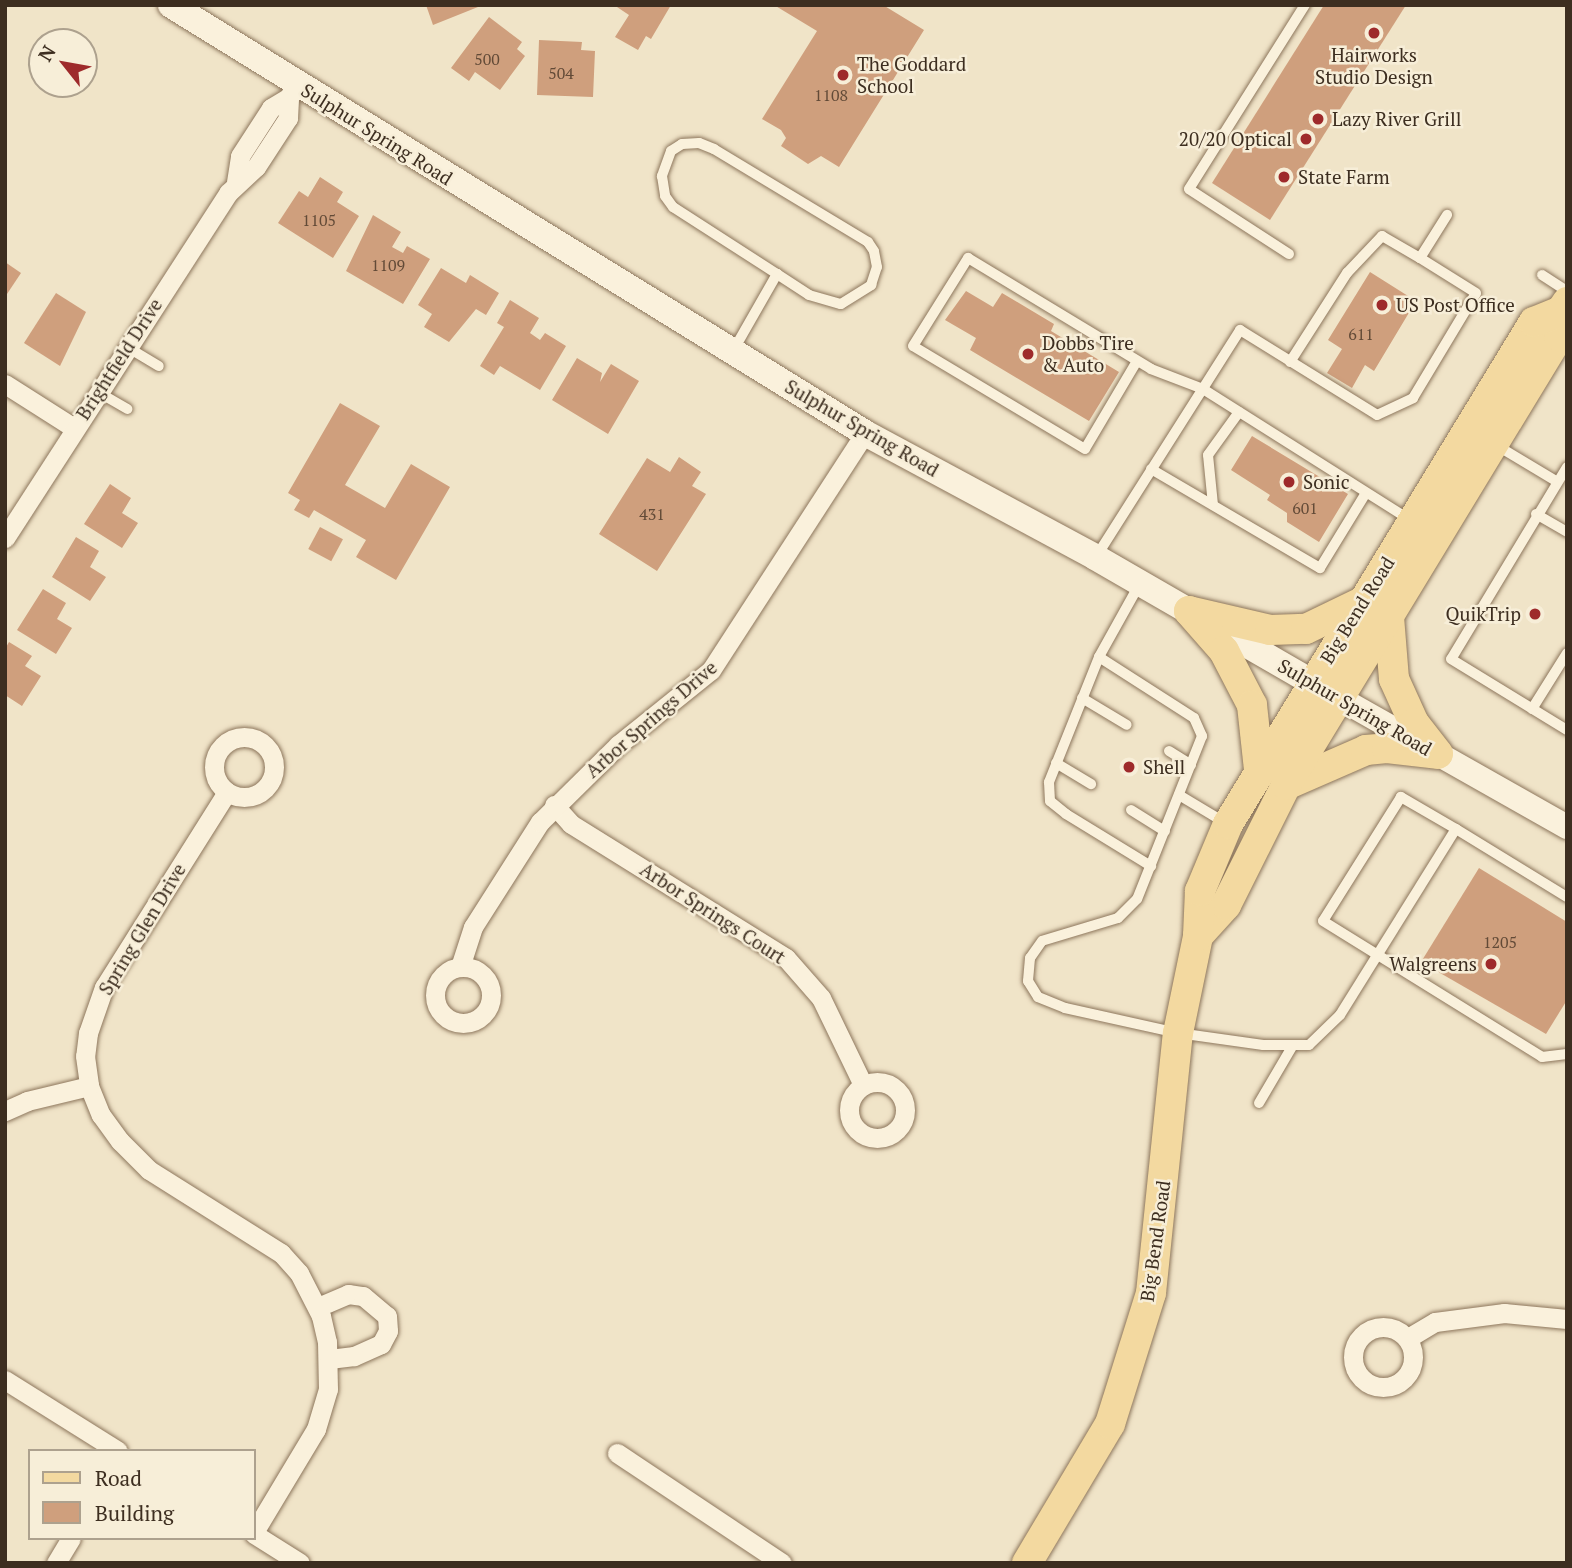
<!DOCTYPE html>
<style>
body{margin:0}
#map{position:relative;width:1572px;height:1568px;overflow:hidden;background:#f0e4c8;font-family:"PT Serif",serif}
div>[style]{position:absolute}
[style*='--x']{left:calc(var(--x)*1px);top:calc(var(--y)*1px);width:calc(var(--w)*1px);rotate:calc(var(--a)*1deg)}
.building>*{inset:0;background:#cf9f7d;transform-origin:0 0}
.roads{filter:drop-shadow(0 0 2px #8d765c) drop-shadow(0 0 2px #8d765c)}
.service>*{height:10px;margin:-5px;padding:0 5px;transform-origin:5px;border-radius:5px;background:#faf1dc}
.minor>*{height:19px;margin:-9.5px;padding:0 9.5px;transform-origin:9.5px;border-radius:9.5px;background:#faf1dc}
.minor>.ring{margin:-9.5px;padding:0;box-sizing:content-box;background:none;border:19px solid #faf1dc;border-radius:50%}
.tertiary>*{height:24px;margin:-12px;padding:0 12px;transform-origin:12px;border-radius:12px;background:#faf1dc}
.secondary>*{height:26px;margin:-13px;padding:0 13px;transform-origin:13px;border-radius:13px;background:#faf1dc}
.primary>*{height:30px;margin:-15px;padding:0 15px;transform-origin:15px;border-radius:15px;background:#f3d9a0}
.dots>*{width:19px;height:19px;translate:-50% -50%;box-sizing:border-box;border:4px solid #f7eed8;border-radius:50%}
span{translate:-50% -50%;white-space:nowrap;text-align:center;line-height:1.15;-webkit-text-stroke:5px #f7eed8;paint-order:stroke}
.number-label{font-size:16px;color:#624a37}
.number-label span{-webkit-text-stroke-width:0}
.poi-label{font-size:19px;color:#3d2e20}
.left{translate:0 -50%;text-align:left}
.right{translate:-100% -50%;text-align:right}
.street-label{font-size:19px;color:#3d2e20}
.frame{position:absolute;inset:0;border:7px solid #3d2e20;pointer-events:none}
.legend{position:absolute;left:28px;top:1449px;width:228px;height:91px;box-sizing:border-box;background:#f7eed8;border:2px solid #ada18e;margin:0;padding:9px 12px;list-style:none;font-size:21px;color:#3d2e20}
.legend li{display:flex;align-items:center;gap:14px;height:35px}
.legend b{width:35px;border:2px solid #ada18e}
.north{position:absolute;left:28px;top:28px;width:70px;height:70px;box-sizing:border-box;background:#f7eed8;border:2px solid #ada18e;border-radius:50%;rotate:301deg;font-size:19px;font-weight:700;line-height:28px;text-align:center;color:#3d2e20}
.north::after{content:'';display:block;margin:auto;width:24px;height:32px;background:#9e2a2b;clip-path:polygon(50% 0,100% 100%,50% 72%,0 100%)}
</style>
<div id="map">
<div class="building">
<div style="clip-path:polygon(426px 5px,483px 5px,433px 25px)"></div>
<div style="clip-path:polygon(614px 5px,671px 5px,651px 39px,646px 36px,638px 50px,615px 37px,629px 15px)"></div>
<div style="clip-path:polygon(774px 5px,883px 5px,924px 30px,839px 167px,821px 156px,808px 164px,781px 146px,786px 138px,781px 130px,762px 119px,817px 31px)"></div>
<div style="clip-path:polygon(1324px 5px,1406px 5px,1270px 220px,1212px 183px)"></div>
<div style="clip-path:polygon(489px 17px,522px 42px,517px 49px,525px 56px,500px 90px,475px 72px,469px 81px,451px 68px)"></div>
<div style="clip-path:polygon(539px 40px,582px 42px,581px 50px,595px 51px,593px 97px,537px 95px)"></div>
<div style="clip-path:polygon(320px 177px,343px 192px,337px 202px,359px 216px,333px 258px,278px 223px,299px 191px,308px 197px)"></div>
<div style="clip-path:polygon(373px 215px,401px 232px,392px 247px,403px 253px,407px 246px,430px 259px,403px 304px,346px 271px)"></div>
<div style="clip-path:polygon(5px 262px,21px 273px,5px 297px)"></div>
<div style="clip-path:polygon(441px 268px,466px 283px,470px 275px,499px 293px,486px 315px,476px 309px,449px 342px,424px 327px,432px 314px,418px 305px)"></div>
<div style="clip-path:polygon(1370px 272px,1416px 301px,1374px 371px,1365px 365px,1352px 388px,1327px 373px,1342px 349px,1328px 340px)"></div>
<div style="clip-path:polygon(966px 291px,993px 307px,1002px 293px,1054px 324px,1051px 331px,1119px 372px,1089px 421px,970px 350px,976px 338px,945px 320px)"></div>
<div style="clip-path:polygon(56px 293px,86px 312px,60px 366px,24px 343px)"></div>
<div style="clip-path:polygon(510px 300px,539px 318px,530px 333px,540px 340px,545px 333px,566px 346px,540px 390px,500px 366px,494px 375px,480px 366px,504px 327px,497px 323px)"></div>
<div style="clip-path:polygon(577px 358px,602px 373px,600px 382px,611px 364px,639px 381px,608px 434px,552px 400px)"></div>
<div style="clip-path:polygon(340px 403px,380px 426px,345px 485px,385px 508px,411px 464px,450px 487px,396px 580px,356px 557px,366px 540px,314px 510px,309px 518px,294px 510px,300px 500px,288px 493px)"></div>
<div style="clip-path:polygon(1252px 436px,1348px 494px,1319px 542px,1287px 522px,1287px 513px,1267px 500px,1270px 495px,1231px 470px)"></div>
<div style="clip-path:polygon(679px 457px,701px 472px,692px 486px,706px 494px,657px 571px,599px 534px,647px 458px,670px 472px)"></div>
<div style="clip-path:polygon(110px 484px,131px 498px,122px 513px,138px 523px,122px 548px,84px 524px)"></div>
<div style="left:320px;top:527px;width:26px;height:25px;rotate:28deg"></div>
<div style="clip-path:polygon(76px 537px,99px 551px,90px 567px,106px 577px,90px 601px,52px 577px)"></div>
<div style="clip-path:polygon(43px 589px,66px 603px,57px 619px,72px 628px,56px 654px,17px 630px)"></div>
<div style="clip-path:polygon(9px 642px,32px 656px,25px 666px,41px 676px,22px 706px,5px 695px,5px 649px)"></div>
<div style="clip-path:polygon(1479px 868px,1567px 922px,1567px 1000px,1546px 1034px,1421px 962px)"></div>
</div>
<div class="roads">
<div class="service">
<div style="--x:1289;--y:254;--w:119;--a:-147"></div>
<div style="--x:1189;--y:189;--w:218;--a:-57.8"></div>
<div style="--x:1542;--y:275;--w:30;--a:33"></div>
<div style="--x:127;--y:347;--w:37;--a:31"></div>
<div style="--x:733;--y:351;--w:89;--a:-60.3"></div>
<div style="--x:777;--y:274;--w:38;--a:33"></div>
<div style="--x:809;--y:295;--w:33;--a:16"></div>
<div style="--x:841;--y:304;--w:36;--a:-32"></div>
<div style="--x:871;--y:285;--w:19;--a:-72"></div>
<div style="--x:877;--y:267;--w:16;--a:-101"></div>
<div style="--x:874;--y:251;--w:11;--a:-124"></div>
<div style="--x:868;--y:242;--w:180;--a:-148.9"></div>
<div style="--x:714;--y:149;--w:16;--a:-158"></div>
<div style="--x:699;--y:143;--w:17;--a:177"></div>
<div style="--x:682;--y:144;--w:13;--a:148"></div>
<div style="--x:671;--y:151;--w:27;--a:110"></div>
<div style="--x:662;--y:176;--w:20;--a:81"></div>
<div style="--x:665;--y:196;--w:14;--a:54"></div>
<div style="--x:673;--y:207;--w:124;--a:32.8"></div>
<div style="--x:1137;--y:361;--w:102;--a:120.6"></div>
<div style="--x:1085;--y:449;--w:200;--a:-149.1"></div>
<div style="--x:913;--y:346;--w:104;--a:-58"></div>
<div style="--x:968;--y:258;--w:214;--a:31.2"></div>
<div style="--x:1151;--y:369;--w:56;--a:21"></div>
<div style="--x:1203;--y:389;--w:244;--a:32.3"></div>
<div style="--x:1290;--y:362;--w:106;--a:-57.4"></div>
<div style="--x:1347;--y:273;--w:51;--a:-46.6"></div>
<div style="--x:1382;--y:236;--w:44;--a:30.1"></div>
<div style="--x:1420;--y:258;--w:51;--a:-57.9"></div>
<div style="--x:98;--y:392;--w:34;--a:30"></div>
<div style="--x:1496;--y:445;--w:70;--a:31"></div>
<div style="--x:1567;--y:467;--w:224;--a:121.1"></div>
<div style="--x:1451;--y:659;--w:136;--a:31.5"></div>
<div style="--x:1151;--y:469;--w:196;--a:30.4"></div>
<div style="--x:1320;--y:568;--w:88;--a:-58.5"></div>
<div style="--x:1213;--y:505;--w:50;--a:-95.7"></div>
<div style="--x:1208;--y:455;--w:53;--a:-54.2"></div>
<div style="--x:1536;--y:514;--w:36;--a:30"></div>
<div style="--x:1096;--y:557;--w:269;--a:-57.6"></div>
<div style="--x:1240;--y:330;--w:161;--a:31.8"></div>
<div style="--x:1377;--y:415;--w:40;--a:-25"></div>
<div style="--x:1413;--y:398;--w:122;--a:-59"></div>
<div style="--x:1476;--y:293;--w:66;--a:-148"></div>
<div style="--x:1139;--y:585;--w:82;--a:119.1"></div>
<div style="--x:1099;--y:657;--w:135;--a:111.8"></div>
<div style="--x:1049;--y:782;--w:19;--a:87"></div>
<div style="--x:1050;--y:801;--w:21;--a:39"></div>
<div style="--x:1066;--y:814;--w:100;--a:31.5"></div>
<div style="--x:1099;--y:657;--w:113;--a:32.7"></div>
<div style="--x:1194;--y:718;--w:20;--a:66"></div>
<div style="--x:1202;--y:736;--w:175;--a:111.7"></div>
<div style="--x:1137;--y:899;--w:27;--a:135"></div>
<div style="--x:1118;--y:918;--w:79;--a:163.2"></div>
<div style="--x:1042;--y:941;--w:21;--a:125"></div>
<div style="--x:1030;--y:958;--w:23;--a:95"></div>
<div style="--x:1028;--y:981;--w:19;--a:58"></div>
<div style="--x:1038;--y:997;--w:29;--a:22"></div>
<div style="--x:1065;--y:1008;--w:116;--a:12.5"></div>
<div style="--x:1178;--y:1033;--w:86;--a:8"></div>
<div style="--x:1263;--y:1045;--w:46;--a:0"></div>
<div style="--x:1309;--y:1045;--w:43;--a:-44.1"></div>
<div style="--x:1340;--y:1015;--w:219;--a:-58.1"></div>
<div style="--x:1456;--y:829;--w:130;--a:31.5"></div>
<div style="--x:1082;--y:698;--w:52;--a:31"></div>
<div style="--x:1532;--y:709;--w:66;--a:-58"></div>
<div style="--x:1169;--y:751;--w:26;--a:32"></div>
<div style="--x:1056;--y:763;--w:41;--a:31"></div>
<div style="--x:1179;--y:795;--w:52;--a:31"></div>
<div style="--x:1131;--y:810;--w:40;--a:32"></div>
<div style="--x:1456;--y:829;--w:64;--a:-149.8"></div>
<div style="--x:1401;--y:797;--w:146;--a:122.2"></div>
<div style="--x:1323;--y:921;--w:258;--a:31.8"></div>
<div style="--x:1542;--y:1057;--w:25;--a:-7"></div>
<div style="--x:1259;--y:1103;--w:67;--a:-59.6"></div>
</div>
<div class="minor">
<div style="--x:236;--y:182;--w:26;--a:-81"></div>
<div style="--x:240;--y:156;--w:57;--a:-57.1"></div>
<div style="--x:271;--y:108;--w:21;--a:-31"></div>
<div style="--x:5;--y:384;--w:82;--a:32.5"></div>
<div style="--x:5;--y:538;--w:411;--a:-57.1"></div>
<div style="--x:228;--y:193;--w:38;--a:-43"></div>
<div style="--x:256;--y:167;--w:59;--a:-56.9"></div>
<div style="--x:288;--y:118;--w:21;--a:-87"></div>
<div style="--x:289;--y:97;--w:15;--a:-62"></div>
<div class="ring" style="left:214px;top:737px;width:41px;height:41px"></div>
<div style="--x:227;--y:792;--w:231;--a:122.2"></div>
<div style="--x:104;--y:987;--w:49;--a:109.2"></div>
<div style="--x:88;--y:1033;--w:23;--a:97"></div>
<div style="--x:85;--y:1056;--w:30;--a:82"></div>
<div style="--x:89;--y:1086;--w:31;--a:68"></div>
<div style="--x:101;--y:1115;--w:32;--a:54"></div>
<div style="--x:120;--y:1141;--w:41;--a:45"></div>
<div style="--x:149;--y:1170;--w:156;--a:32.2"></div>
<div style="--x:281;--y:1253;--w:27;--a:48"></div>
<div style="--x:299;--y:1273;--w:48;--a:62.9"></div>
<div style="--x:321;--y:1316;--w:27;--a:77"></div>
<div style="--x:327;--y:1342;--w:47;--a:88.8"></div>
<div style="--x:328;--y:1389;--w:42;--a:106.7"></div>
<div style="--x:316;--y:1429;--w:120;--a:121"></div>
<div style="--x:554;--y:805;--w:25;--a:48"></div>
<div style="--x:571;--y:824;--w:253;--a:31.9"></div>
<div style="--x:786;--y:958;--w:53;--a:48.8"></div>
<div style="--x:821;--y:998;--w:97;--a:64.2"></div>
<div class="ring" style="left:435px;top:967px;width:37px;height:37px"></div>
<div style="--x:460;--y:967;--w:42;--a:-72"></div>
<div style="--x:473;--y:927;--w:125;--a:-57.5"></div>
<div style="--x:540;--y:822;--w:110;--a:-44.6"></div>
<div style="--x:618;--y:745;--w:119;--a:-38.9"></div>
<div style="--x:711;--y:670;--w:283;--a:-57"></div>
<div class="ring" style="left:849px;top:1082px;width:37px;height:37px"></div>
<div style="--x:5;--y:1111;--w:24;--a:-24"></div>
<div style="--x:27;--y:1101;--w:64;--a:-13.6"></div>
<div style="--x:318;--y:1307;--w:33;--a:-23"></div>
<div style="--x:348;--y:1294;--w:15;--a:8"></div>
<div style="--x:363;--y:1296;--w:31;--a:40"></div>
<div style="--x:387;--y:1316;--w:15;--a:86"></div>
<div style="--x:388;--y:1331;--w:15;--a:118"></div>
<div style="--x:381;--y:1344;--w:30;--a:156"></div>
<div style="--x:354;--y:1356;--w:25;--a:173"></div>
<div class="ring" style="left:1353px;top:1327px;width:41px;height:41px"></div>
<div style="--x:1408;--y:1338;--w:31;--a:-31"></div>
<div style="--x:1435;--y:1322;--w:70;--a:-7.4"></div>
<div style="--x:1504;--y:1313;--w:63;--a:5.4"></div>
<div style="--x:5;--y:1380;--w:133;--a:32.1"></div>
<div style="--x:617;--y:1453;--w:198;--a:33.7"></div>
<div style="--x:254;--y:1534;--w:54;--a:32.2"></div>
<div style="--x:56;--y:1563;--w:29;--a:-59"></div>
</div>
<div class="tertiary">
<div style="--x:1339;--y:698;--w:262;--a:29.5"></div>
</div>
<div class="secondary">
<div style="--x:171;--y:5;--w:815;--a:31.66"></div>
<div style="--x:865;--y:433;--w:261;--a:28.3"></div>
<div style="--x:1095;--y:557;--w:272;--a:30"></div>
</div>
<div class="primary">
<div style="--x:1189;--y:611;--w:83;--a:13.2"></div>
<div style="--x:1270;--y:630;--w:36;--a:-2"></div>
<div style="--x:1306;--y:629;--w:62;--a:-25.7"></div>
<div style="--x:1189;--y:611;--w:53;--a:48.8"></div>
<div style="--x:1224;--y:651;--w:61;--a:62.6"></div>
<div style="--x:1252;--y:705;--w:64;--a:83.8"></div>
<div style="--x:1389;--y:617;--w:62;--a:85.4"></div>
<div style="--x:1394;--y:679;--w:48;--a:65.6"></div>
<div style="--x:1414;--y:723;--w:39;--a:52"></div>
<div style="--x:1286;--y:785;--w:87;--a:-23.6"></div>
<div style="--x:1366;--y:750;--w:21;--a:-5"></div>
<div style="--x:1387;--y:748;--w:51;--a:6.7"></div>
<div style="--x:1198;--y:936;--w:42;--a:-47.9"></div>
<div style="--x:1226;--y:905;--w:134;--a:-63.4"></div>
<div style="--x:1286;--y:785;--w:525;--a:-58.7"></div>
<div style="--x:1559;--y:336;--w:25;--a:-85"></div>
<div style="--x:1561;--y:311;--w:11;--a:-56"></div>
<div style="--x:1027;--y:1563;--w:162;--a:-59.2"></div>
<div style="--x:1110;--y:1424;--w:137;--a:-72.6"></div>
<div style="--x:1151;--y:1293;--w:261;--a:-84.1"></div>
<div style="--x:1178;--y:1033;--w:99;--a:-78.3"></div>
<div style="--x:1198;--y:936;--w:45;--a:-87.5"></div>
<div style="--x:1200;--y:891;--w:73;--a:-67.3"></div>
<div style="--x:1228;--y:824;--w:588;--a:-58.64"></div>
<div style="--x:1534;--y:322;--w:29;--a:-22"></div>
</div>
</div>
<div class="dots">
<div style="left:1374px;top:33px;background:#9e2a2b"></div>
<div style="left:843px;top:75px;background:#9e2a2b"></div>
<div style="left:1318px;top:119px;background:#9e2a2b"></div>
<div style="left:1306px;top:139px;background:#9e2a2b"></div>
<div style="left:1284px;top:177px;background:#9e2a2b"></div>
<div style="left:1382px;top:305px;background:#9e2a2b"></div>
<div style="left:1028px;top:354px;background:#9e2a2b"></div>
<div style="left:1289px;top:482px;background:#9e2a2b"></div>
<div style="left:1535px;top:614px;background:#9e2a2b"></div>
<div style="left:1129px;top:767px;background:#9e2a2b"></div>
<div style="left:1491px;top:964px;background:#9e2a2b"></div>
</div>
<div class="number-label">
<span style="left:487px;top:59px">500</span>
<span style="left:561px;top:73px">504</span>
<span style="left:831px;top:95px">1108</span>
<span style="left:319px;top:220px">1105</span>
<span style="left:388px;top:265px">1109</span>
<span style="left:1361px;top:334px">611</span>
<span style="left:1305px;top:508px">601</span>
<span style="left:652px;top:514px">431</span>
<span style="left:1500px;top:942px">1205</span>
</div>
<div class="poi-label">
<span style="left:1374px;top:66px">Hairworks<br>Studio Design</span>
<span class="left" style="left:857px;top:75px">The Goddard<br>School</span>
<span class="left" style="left:1332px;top:119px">Lazy River Grill</span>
<span class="right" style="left:1292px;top:139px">20/20 Optical</span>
<span class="left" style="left:1298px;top:177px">State Farm</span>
<span class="left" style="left:1396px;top:305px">US Post Office</span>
<span class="left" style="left:1042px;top:354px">Dobbs Tire<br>&amp; Auto</span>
<span class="left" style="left:1303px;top:482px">Sonic</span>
<span class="right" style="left:1521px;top:614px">QuikTrip</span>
<span class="left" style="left:1143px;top:767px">Shell</span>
<span class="right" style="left:1477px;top:964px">Walgreens</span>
</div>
<div class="street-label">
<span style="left:377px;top:134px;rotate:32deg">Sulphur Spring Road</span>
<span style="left:119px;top:359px;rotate:-57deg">Brightfield Drive</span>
<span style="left:862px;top:428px;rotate:30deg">Sulphur Spring Road</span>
<span style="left:1357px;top:610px;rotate:-58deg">Big Bend Road</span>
<span style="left:1355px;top:707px;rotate:30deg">Sulphur Spring Road</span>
<span style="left:651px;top:719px;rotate:-41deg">Arbor Springs Drive</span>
<span style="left:713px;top:913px;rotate:33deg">Arbor Springs Court</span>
<span style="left:142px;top:929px;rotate:-59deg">Spring Glen Drive</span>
<span style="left:1155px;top:1241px;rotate:-82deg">Big Bend Road</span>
</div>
<div class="frame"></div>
<ul class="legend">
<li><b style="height:9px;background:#f3d9a0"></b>Road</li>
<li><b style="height:19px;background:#cf9f7d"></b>Building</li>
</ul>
<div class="north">N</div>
</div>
